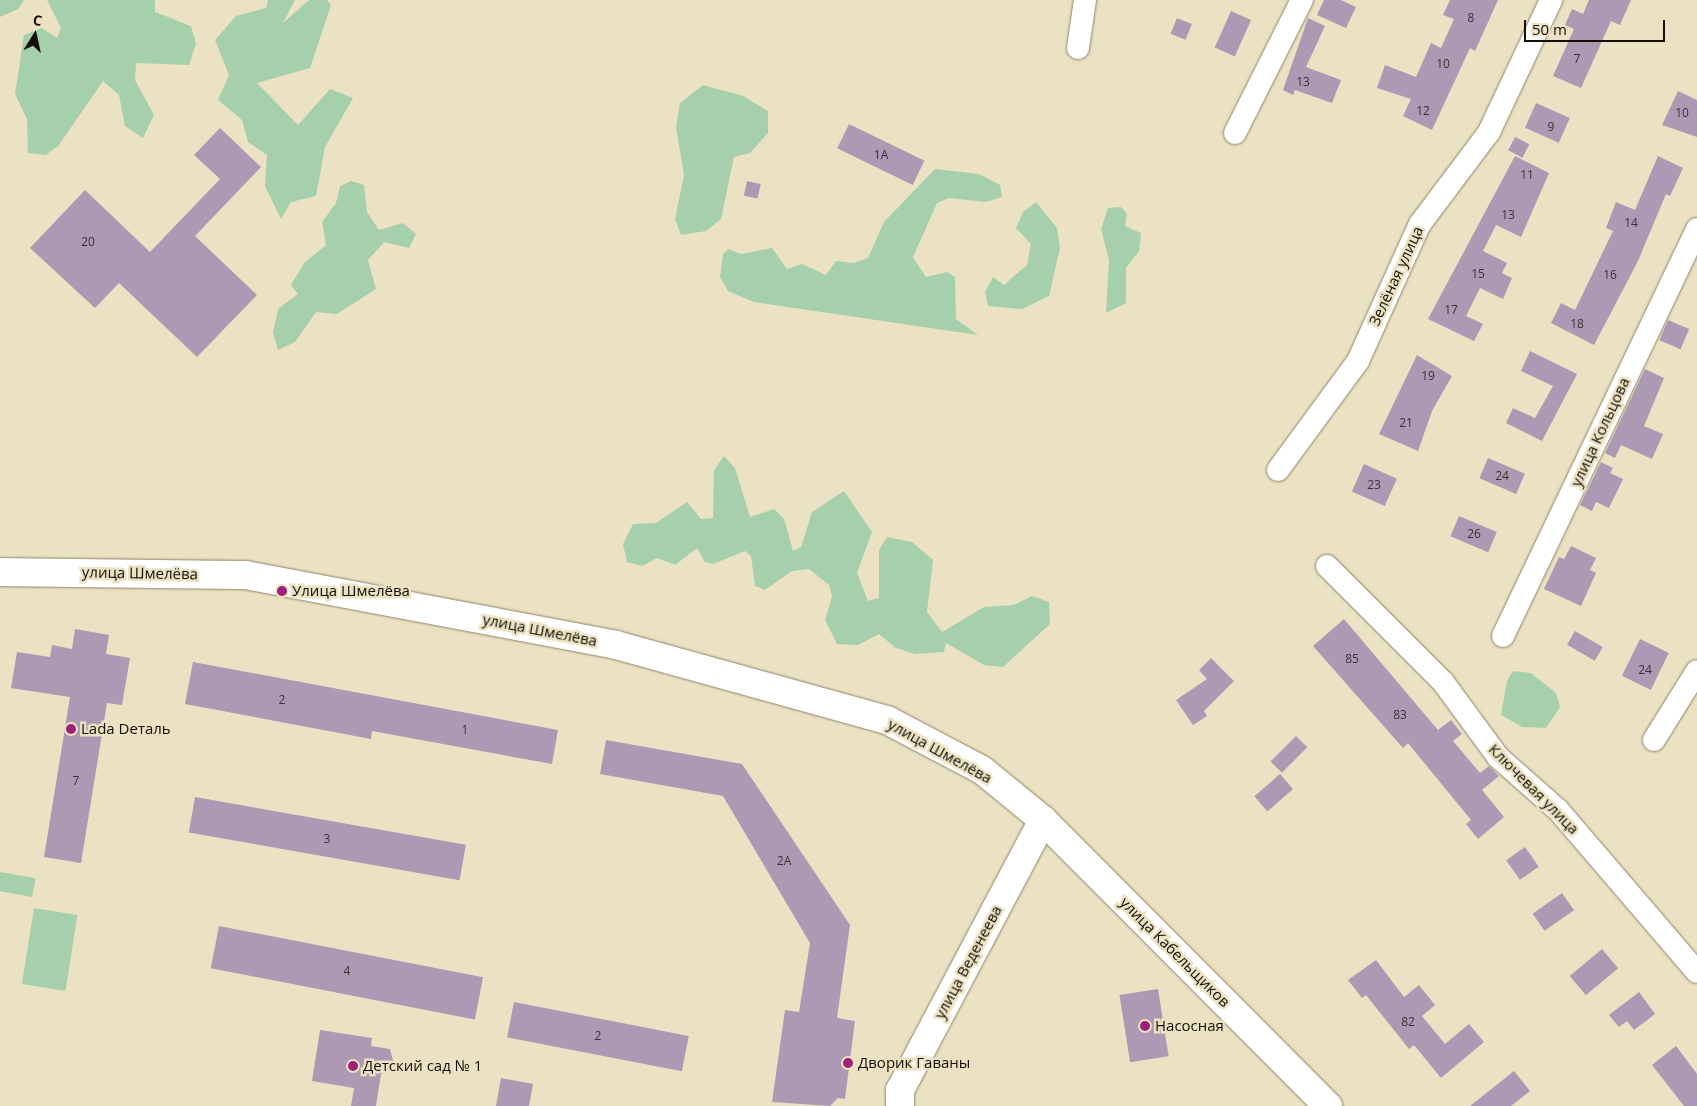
<!DOCTYPE html>
<meta charset="utf-8">
<style>
body{margin:0}
#map{position:relative;width:1697px;height:1106px;overflow:hidden;background:#ebe1c3;font-family:"Open Sans",sans-serif}
div>[style]{position:absolute}
[style*='--x']{left:calc(var(--x)*1px);top:calc(var(--y)*1px);width:calc(var(--w)*1px);rotate:calc(var(--a)*1deg)}
.green>*{inset:0;background:#a6d0ac;transform-origin:0 0}
.building>*{inset:0;background:#ac9ab4;transform-origin:0 0}
.roads{filter:drop-shadow(0 0 1px #8d8468) drop-shadow(0 0 1px #8d8468)}
.minor>*{height:22px;margin:-11px;padding:0 11px;transform-origin:11px;border-radius:11px;background:#fff}
.tertiary>*{height:28px;margin:-14px;padding:0 14px;transform-origin:14px;border-radius:14px;background:#fff}
.secondary>*{height:28px;margin:-14px;padding:0 14px;transform-origin:14px;border-radius:14px;background:#fff}
.dots>*{width:14px;height:14px;translate:-50% -50%;box-sizing:border-box;border:2px solid #ebe1c3;border-radius:50%}
span{translate:-50% -50%;white-space:nowrap;text-align:center;line-height:1.15;-webkit-text-stroke:5px #ebe1c3;paint-order:stroke}
.number-label{font-size:12px;color:#393231}
.number-label span{-webkit-text-stroke-width:0}
.street-label{font-size:15px;color:#130f05}
.poi-label{font-size:15px;color:#130f05}
.left{translate:0 -50%;text-align:left}
.north{position:absolute;left:10px;top:10px;width:50px;height:50px;-webkit-text-stroke:4px #ebe1c3;paint-order:stroke;rotate:10deg;font-size:14px;font-weight:700;line-height:20px;text-align:center;color:#130f05}
.north::after{content:'';display:block;margin:auto;width:18px;height:22px;background:#130f05;clip-path:polygon(50% 0,100% 100%,50% 72%,0 100%)}
.scale{position:absolute;left:1524px;top:20px;width:141px;height:22px;box-sizing:border-box;border:2px solid #130f05;border-top:0;padding-left:6px;font-size:15px;line-height:18px;white-space:nowrap;color:#130f05;-webkit-text-stroke:4px #ebe1c3;paint-order:stroke}
</style>
<div id="map">
<div class="green">
<div style="clip-path:polygon(0 0,24px 0,18px 9px,0 17px)"></div>
<div style="clip-path:polygon(47px 0,155px 0,155px 12px,191px 26px,196px 44px,189px 65px,136px 63px,135px 80px,154px 115px,143px 138px,125px 126px,119px 95px,103px 81px,59px 145px,46px 155px,28px 153px,27px 119px,15px 94px,24px 35px,42px 28px,57px 38px,61px 28px)"></div>
<div style="clip-path:polygon(268px 0,295px 0,283px 23px,309px 0,327px 0,331px 5px,310px 68px,257px 83px,298px 125px,330px 89px,353px 98px,325px 147px,316px 196px,291px 202px,281px 219px,265px 186px,267px 155px,248px 142px,242px 120px,218px 100px,229px 75px,215px 40px,236px 16px,266px 8px)"></div>
<div style="clip-path:polygon(703px 85px,743px 96px,768px 111px,768px 133px,750px 153px,734px 157px,721px 219px,706px 231px,681px 235px,675px 219px,684px 175px,676px 126px,680px 103px)"></div>
<div style="clip-path:polygon(935px 169px,979px 174px,1000px 185px,1002px 197px,986px 202px,949px 198px,937px 203px,913px 257px,926px 277px,947px 272px,955px 277px,956px 319px,978px 335px,754px 302px,728px 291px,720px 277px,723px 254px,728px 249px,741px 254px,772px 248px,787px 269px,802px 264px,826px 275px,836px 261px,854px 263px,868px 258px,884px 222px)"></div>
<div style="clip-path:polygon(351px 181px,364px 185px,367px 212px,379px 230px,403px 223px,416px 234px,409px 248px,384px 242px,368px 260px,376px 289px,337px 314px,316px 312px,295px 342px,278px 350px,273px 333px,278px 309px,298px 294px,291px 285px,304px 263px,326px 245px,322px 222px,336px 203px,340px 186px)"></div>
<div style="clip-path:polygon(1036px 202px,1057px 228px,1060px 248px,1049px 296px,1022px 309px,988px 306px,985px 292px,993px 277px,1004px 285px,1027px 265px,1031px 244px,1016px 228px,1023px 212px)"></div>
<div style="clip-path:polygon(1121px 207px,1127px 214px,1125px 226px,1141px 233px,1139px 251px,1126px 268px,1126px 303px,1106px 313px,1109px 260px,1101px 229px,1108px 208px)"></div>
<div style="clip-path:polygon(724px 456px,735px 468px,750px 517px,774px 509px,784px 519px,793px 551px,801px 547px,812px 512px,844px 491px,872px 532px,857px 573px,868px 601px,879px 598px,879px 550px,887px 537px,912px 542px,933px 560px,927px 612px,942px 632px,984px 607px,1014px 605px,1032px 596px,1049px 602px,1050px 624px,1003px 667px,984px 665px,946px 643px,944px 652px,915px 654px,896px 648px,879px 634px,858px 645px,837px 644px,825px 620px,832px 596px,829px 585px,809px 569px,792px 571px,765px 590px,755px 586px,751px 556px,745px 551px,713px 564px,705px 562px,697px 548px,675px 565px,657px 558px,642px 566px,627px 562px,623px 544px,633px 524px,656px 523px,687px 502px,701px 519px,713px 518px,714px 470px)"></div>
<div style="clip-path:polygon(1513px 671px,1531px 673px,1556px 693px,1560px 707px,1546px 728px,1522px 727px,1501px 715px,1507px 681px)"></div>
<div style="left:0;top:872px;width:36px;height:19px;rotate:10deg"></div>
<div style="left:34px;top:908px;width:44px;height:77px;rotate:9deg"></div>
</div>
<div class="building">
<div style="clip-path:polygon(1324px 0,1341px 0,1356px 7px,1346px 28px,1317px 15px)"></div>
<div style="clip-path:polygon(1450px 0,1498px 0,1475px 51px,1470px 48px,1432px 130px,1403px 116px,1411px 99px,1377px 88px,1385px 65px,1416px 77px,1431px 43px,1441px 48px,1454px 19px,1443px 15px)"></div>
<div style="clip-path:polygon(1589px 0,1631px 0,1620px 25px,1611px 21px,1581px 88px,1553px 76px,1574px 29px,1565px 25px,1572px 9px,1583px 14px)"></div>
<div style="left:1231px;top:11px;width:22px;height:40px;rotate:24deg"></div>
<div style="left:1177px;top:18px;width:16px;height:17px;rotate:22deg"></div>
<div style="clip-path:polygon(1308px 18px,1325px 26px,1306px 67px,1341px 80px,1332px 103px,1295px 90px,1293px 95px,1283px 90px)"></div>
<div style="clip-path:polygon(1678px 91px,1697px 100px,1697px 137px,1662px 125px)"></div>
<div style="left:1536px;top:103px;width:37px;height:27px;rotate:24deg"></div>
<div style="left:849px;top:124px;width:84px;height:27px;rotate:26deg"></div>
<div style="clip-path:polygon(220px 128px,261px 167px,195px 236px,257px 295px,197px 357px,119px 283px,95px 308px,30px 248px,85px 190px,150px 252px,220px 179px,194px 155px)"></div>
<div style="left:1515px;top:137px;width:16px;height:15px;rotate:27deg"></div>
<div style="clip-path:polygon(1515px 156px,1549px 173px,1521px 237px,1496px 225px,1483px 251px,1507px 263px,1502px 273px,1512px 278px,1503px 299px,1480px 288px,1466px 316px,1483px 324px,1474px 341px,1428px 319px)"></div>
<div style="clip-path:polygon(1658px 156px,1683px 168px,1670px 196px,1666px 194px,1638px 261px,1594px 345px,1551px 323px,1561px 303px,1575px 310px,1613px 231px,1606px 228px,1616px 202px,1635px 210px)"></div>
<div style="left:747px;top:181px;width:14px;height:15px;rotate:12deg"></div>
<div style="left:1668px;top:320px;width:23px;height:22px;rotate:23deg"></div>
<div style="clip-path:polygon(1530px 351px,1577px 374px,1542px 441px,1506px 423px,1513px 408px,1535px 418px,1553px 386px,1521px 371px)"></div>
<div style="clip-path:polygon(1417px 355px,1452px 376px,1432px 411px,1418px 451px,1379px 434px)"></div>
<div style="clip-path:polygon(1645px 369px,1664px 378px,1644px 426px,1663px 434px,1652px 459px,1621px 445px,1615px 458px,1605px 453px)"></div>
<div style="left:1488px;top:458px;width:40px;height:22px;rotate:23deg"></div>
<div style="clip-path:polygon(1601px 462px,1613px 468px,1610px 473px,1623px 479px,1609px 508px,1596px 502px,1592px 511px,1580px 505px)"></div>
<div style="left:1364px;top:464px;width:36px;height:30px;rotate:24deg"></div>
<div style="left:1459px;top:516px;width:41px;height:22px;rotate:23deg"></div>
<div style="clip-path:polygon(1571px 546px,1596px 558px,1590px 570px,1596px 573px,1581px 606px,1544px 589px,1559px 557px,1564px 559px)"></div>
<div style="clip-path:polygon(1344px 619px,1438px 730px,1451px 720px,1462px 734px,1453px 741px,1480px 773px,1489px 766px,1499px 776px,1482px 790px,1504px 817px,1478px 839px,1466px 824px,1471px 820px,1408px 743px,1403px 748px,1313px 646px)"></div>
<div style="clip-path:polygon(75px 629px,109px 635px,106px 654px,130px 658px,122px 705px,107px 703px,81px 863px,44px 857px,70px 697px,11px 688px,17px 652px,50px 657px,52px 645px,72px 649px)"></div>
<div style="left:1575px;top:631px;width:32px;height:16px;rotate:30deg"></div>
<div style="left:1640px;top:639px;width:32px;height:41px;rotate:26deg"></div>
<div style="clip-path:polygon(1211px 658px,1234px 681px,1204px 711px,1207px 716px,1193px 725px,1176px 700px,1207px 679px,1199px 670px)"></div>
<div style="clip-path:polygon(193px 662px,558px 730px,552px 764px,372px 731px,371px 739px,185px 704px)"></div>
<div style="left:1296px;top:736px;width:16px;height:36px;rotate:45deg"></div>
<div style="clip-path:polygon(606px 740px,742px 764px,850px 925px,837px 1018px,855px 1021px,845px 1099px,838px 1098px,830px 1106px,772px 1102px,785px 1010px,799px 1012px,810px 943px,723px 796px,600px 774px)"></div>
<div style="left:1280px;top:774px;width:20px;height:34px;rotate:49deg"></div>
<div style="left:195px;top:797px;width:275px;height:36px;rotate:10deg"></div>
<div style="left:1525px;top:847px;width:24px;height:23px;rotate:55deg"></div>
<div style="left:1562px;top:893px;width:21px;height:36px;rotate:55deg"></div>
<div style="left:219px;top:926px;width:269px;height:43px;rotate:11deg"></div>
<div style="left:1602px;top:949px;width:25px;height:42px;rotate:50deg"></div>
<div style="clip-path:polygon(1376px 960px,1404px 997px,1419px 985px,1435px 1005px,1422px 1016px,1445px 1044px,1469px 1024px,1484px 1042px,1441px 1078px,1414px 1045px,1409px 1049px,1366px 995px,1362px 998px,1348px 980px)"></div>
<div style="left:1158px;top:989px;width:68px;height:39px;rotate:81deg"></div>
<div style="clip-path:polygon(1639px 992px,1655px 1014px,1634px 1030px,1627px 1021px,1619px 1027px,1609px 1015px)"></div>
<div style="left:514px;top:1002px;width:178px;height:36px;rotate:11deg"></div>
<div style="clip-path:polygon(320px 1030px,372px 1038px,371px 1046px,390px 1049px,394px 1064px,381px 1074px,376px 1106px,351px 1106px,354px 1088px,312px 1081px)"></div>
<div style="clip-path:polygon(1676px 1046px,1697px 1074px,1697px 1106px,1684px 1106px,1652px 1065px)"></div>
<div style="clip-path:polygon(1514px 1071px,1530px 1091px,1511px 1106px,1470px 1106px)"></div>
<div style="clip-path:polygon(501px 1078px,533px 1084px,529px 1106px,496px 1106px)"></div>
</div>
<div class="roads">
<div class="minor">
<div style="--x:1078;--y:48;--w:49;--a:-81.7"></div>
<div style="--x:1235;--y:133;--w:149;--a:-63.3"></div>
<div style="--x:1278;--y:470;--w:135;--a:-53.7"></div>
<div style="--x:1358;--y:361;--w:150;--a:-65.7"></div>
<div style="--x:1420;--y:224;--w:115;--a:-53.1"></div>
<div style="--x:1489;--y:132;--w:146;--a:-64.8"></div>
<div style="--x:1327;--y:566;--w:164;--a:45"></div>
<div style="--x:1443;--y:682;--w:93;--a:53.7"></div>
<div style="--x:1498;--y:757;--w:80;--a:41.5"></div>
<div style="--x:1558;--y:810;--w:213;--a:49.4"></div>
<div style="--x:1503;--y:636;--w:451;--a:-64.5"></div>
<div style="--x:1654;--y:740;--w:81;--a:-58.1"></div>
</div>
<div class="tertiary">
<div style="--x:1043;--y:820;--w:404;--a:45.1"></div>
</div>
<div class="secondary">
<div style="--x:0;--y:572;--w:246;--a:0.7"></div>
<div style="--x:246;--y:575;--w:377;--a:10.7"></div>
<div style="--x:616;--y:645;--w:281;--a:15.5"></div>
<div style="--x:887;--y:720;--w:107;--a:27.8"></div>
<div style="--x:982;--y:770;--w:79;--a:39.3"></div>
<div style="--x:1043;--y:820;--w:306;--a:117.9"></div>
<div style="--x:900;--y:1090;--w:16;--a:90"></div>
</div>
</div>
<div class="dots">
<div style="left:282px;top:591px;background:#9d2279"></div>
<div style="left:71px;top:729px;background:#9d2279"></div>
<div style="left:1145px;top:1026px;background:#9d2279"></div>
<div style="left:848px;top:1063px;background:#9d2279"></div>
<div style="left:353px;top:1066px;background:#9d2279"></div>
</div>
<div class="number-label">
<span style="left:1471px;top:18px">8</span>
<span style="left:1577px;top:59px">7</span>
<span style="left:1443px;top:64px">10</span>
<span style="left:1303px;top:82px">13</span>
<span style="left:1423px;top:111px">12</span>
<span style="left:1682px;top:113px">10</span>
<span style="left:1551px;top:127px">9</span>
<span style="left:881px;top:155px">1А</span>
<span style="left:1527px;top:175px">11</span>
<span style="left:1508px;top:215px">13</span>
<span style="left:1631px;top:223px">14</span>
<span style="left:88px;top:242px">20</span>
<span style="left:1478px;top:274px">15</span>
<span style="left:1610px;top:275px">16</span>
<span style="left:1451px;top:310px">17</span>
<span style="left:1577px;top:324px">18</span>
<span style="left:1428px;top:376px">19</span>
<span style="left:1406px;top:423px">21</span>
<span style="left:1502px;top:476px">24</span>
<span style="left:1374px;top:485px">23</span>
<span style="left:1474px;top:534px">26</span>
<span style="left:1352px;top:659px">85</span>
<span style="left:1645px;top:670px">24</span>
<span style="left:282px;top:700px">2</span>
<span style="left:1400px;top:715px">83</span>
<span style="left:465px;top:730px">1</span>
<span style="left:76px;top:781px">7</span>
<span style="left:327px;top:839px">3</span>
<span style="left:784px;top:861px">2А</span>
<span style="left:347px;top:971px">4</span>
<span style="left:1408px;top:1022px">82</span>
<span style="left:598px;top:1036px">2</span>
</div>
<div class="street-label">
<span style="left:1396px;top:276px;rotate:-65deg">Зелёная улица</span>
<span style="left:1600px;top:432px;rotate:-65deg">улица Кольцова</span>
<span style="left:140px;top:573px;rotate:1deg">улица Шмелёва</span>
<span style="left:540px;top:630px;rotate:11deg">улица Шмелёва</span>
<span style="left:940px;top:751px;rotate:29deg">улица Шмелёва</span>
<span style="left:1534px;top:789px;rotate:45deg">Ключевая улица</span>
<span style="left:1175px;top:952px;rotate:45deg">улица Кабельщиков</span>
<span style="left:968px;top:962px;rotate:-62deg">улица Веденеева</span>
</div>
<div class="poi-label">
<span class="left" style="left:292px;top:591px">Улица Шмелёва</span>
<span class="left" style="left:81px;top:729px">Lada Dеталь</span>
<span class="left" style="left:1155px;top:1026px">Насосная</span>
<span class="left" style="left:858px;top:1063px">Дворик Гаваны</span>
<span class="left" style="left:363px;top:1066px">Детский сад № 1</span>
</div>
<div class="north">С</div>
<div class="scale">50 m</div>
</div>
